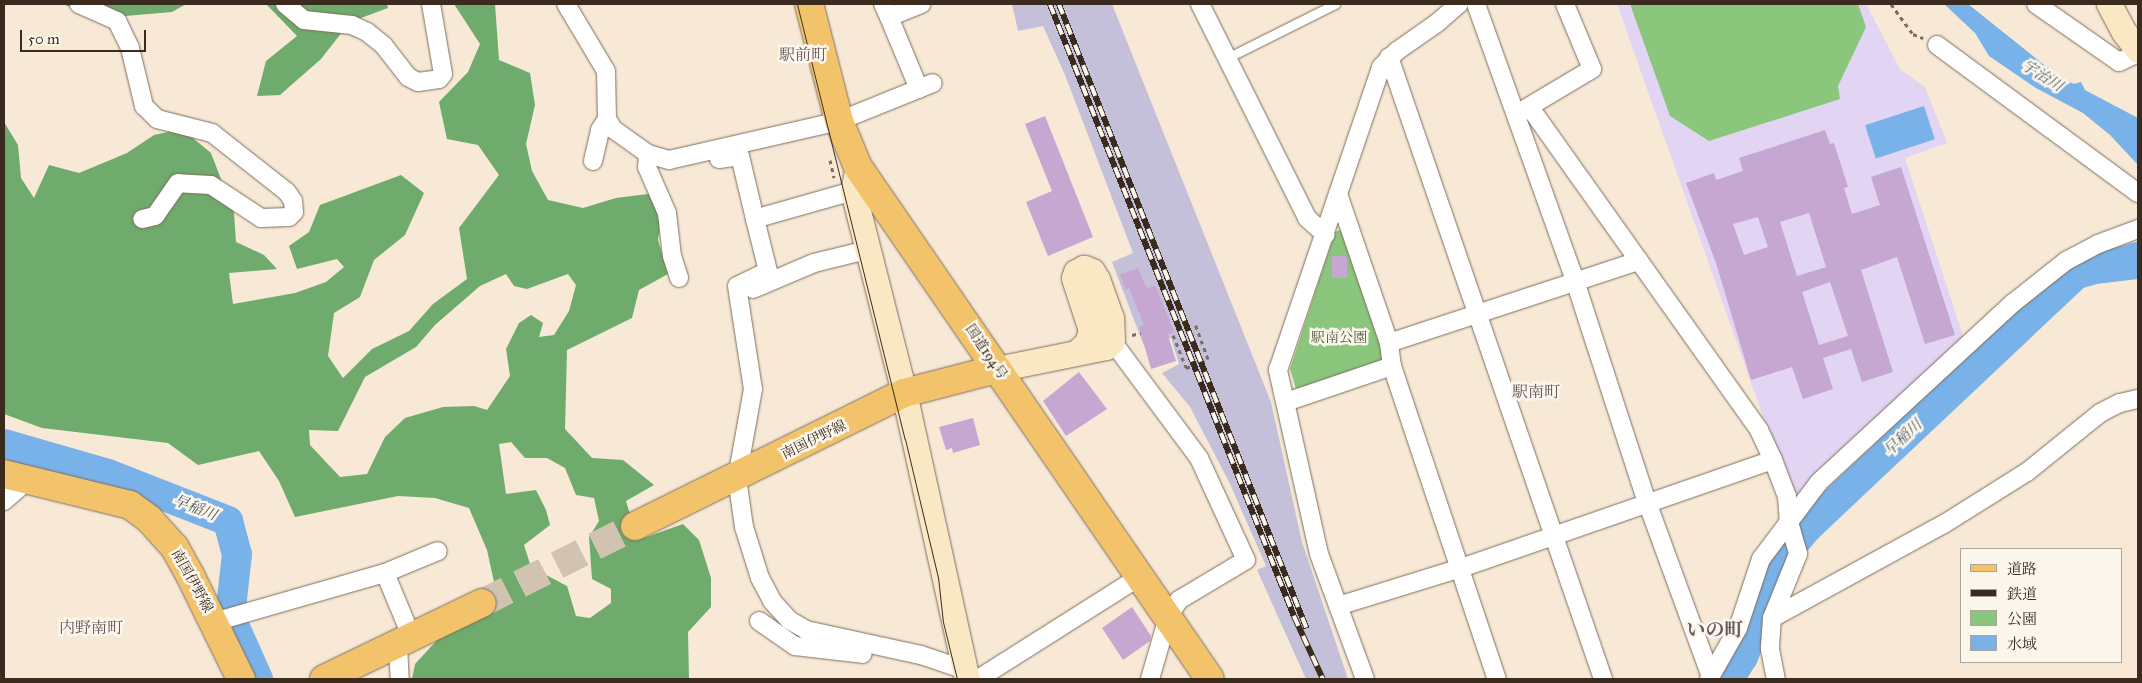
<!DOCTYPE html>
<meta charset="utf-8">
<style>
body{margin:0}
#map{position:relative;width:2142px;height:683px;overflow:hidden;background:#f7e9d5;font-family:"IM FELL Great Primer","Noto Serif JP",serif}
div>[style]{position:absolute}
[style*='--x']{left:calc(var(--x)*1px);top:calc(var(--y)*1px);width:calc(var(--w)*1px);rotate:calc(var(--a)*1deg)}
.built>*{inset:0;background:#e2d4f3}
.industrial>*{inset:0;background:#c5c0da}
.green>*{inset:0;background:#8ac67c}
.forest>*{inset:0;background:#6fab6c}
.water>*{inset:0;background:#79b2e9;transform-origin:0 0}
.river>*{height:30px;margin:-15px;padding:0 15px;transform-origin:15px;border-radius:15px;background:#79b2e9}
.building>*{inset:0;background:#c5a7d1;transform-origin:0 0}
.primary-tunnel>*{height:28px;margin-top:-14px;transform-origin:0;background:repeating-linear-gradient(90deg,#d1c3b0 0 28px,transparent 0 42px)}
.path>*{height:3px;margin-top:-1.5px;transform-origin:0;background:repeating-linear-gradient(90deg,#7d6d5e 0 4px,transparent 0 8px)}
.roads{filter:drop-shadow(0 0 1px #7d6d5e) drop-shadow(0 0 1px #7d6d5e)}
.lane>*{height:9px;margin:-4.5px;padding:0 4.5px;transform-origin:4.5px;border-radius:4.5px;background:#fff}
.street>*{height:18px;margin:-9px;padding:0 9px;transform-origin:9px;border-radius:9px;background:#fff}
.secondary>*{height:25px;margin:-12.5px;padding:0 12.5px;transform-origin:12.5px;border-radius:12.5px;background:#fae7c3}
.primary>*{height:28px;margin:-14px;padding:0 14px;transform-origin:14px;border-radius:14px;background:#f2c36a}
.highway>*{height:28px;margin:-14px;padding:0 14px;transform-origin:14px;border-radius:14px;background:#f2c36a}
.tram>*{height:1px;margin:-0.5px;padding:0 0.5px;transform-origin:0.5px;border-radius:0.5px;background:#3b2a1e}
.rail>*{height:5.5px;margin-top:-2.75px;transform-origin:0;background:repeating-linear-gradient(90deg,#fbf7ec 0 11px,#3b2a1e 0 22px);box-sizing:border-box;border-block:1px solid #3b2a1e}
span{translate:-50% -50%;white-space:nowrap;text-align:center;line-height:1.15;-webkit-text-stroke:5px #fbf7ec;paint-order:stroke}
.park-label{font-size:14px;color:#53593a}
.street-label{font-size:14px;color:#3b2a1e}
.water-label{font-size:15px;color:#515a65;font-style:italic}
.quarter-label{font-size:16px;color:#6b565d}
.district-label{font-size:19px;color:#6b565d;font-weight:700}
.frame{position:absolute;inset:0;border:5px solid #3b2a1e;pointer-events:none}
.legend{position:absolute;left:1960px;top:548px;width:162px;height:115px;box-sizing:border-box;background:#fbf7ec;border:1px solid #aea59a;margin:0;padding:6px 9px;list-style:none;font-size:15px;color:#3b2a1e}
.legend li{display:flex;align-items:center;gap:10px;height:25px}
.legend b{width:25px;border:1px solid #aea59a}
.scale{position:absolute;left:20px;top:30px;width:126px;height:22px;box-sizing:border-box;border:2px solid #3b2a1e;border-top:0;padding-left:6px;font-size:15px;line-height:18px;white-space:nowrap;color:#3b2a1e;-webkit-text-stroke:4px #fbf7ec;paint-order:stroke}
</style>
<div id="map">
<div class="built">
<div style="clip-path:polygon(1617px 4px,1866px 4px,1900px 69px,1925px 87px,1947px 143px,1905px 158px,1964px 339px,1797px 494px,1788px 487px)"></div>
</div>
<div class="industrial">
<div style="clip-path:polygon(1012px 4px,1112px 4px,1271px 402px,1302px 542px,1348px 679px,1306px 679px,1257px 570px,1266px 566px,1230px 484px,1190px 407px,1162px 373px,1179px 364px,1171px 338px,1144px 346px,1112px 262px,1133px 253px,1065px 75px,1043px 26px,1018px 31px)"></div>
</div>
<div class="green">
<div style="clip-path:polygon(1630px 4px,1858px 4px,1866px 27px,1838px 86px,1840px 99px,1709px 141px,1670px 116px)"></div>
<div style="clip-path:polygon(1343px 229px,1385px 356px,1379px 364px,1296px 389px,1290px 369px,1335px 232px)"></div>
</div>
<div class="forest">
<div style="clip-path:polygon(62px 4px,186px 4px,172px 12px,102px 18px)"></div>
<div style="clip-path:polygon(266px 4px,387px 4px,388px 8px,350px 22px,321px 59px,280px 95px,257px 96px,266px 61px,297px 36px)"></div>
<div style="clip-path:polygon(evenodd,454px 4px,495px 4px,499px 60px,530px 73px,535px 105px,526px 144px,532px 171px,548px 200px,583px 208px,616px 198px,656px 193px,662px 213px,658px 240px,668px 274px,639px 290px,632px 318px,567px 350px,565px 429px,592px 458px,623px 460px,654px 485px,626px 501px,638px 540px,683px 524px,699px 540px,711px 578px,711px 607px,688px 632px,689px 679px,412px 679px,415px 664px,439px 638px,498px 600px,487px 550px,469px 508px,435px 498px,398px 496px,295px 517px,279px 481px,259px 451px,198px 465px,168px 443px,42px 428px,4px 414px,4px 122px,18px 145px,21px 178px,34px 198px,49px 165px,79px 173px,127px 153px,154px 135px,182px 129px,211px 153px,234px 213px,236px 242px,264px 255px,277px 269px,229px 273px,233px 304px,295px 293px,326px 282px,344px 267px,337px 259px,297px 269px,289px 246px,309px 232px,320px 205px,401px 175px,424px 193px,405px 235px,374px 260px,360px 297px,334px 313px,328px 356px,343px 378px,372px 349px,409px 331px,433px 304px,467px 279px,459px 228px,499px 175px,478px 145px,447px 139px,439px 102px,468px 72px,480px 44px,454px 4px,506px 274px,514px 286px,527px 289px,568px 274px,576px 285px,569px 311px,554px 335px,539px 337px,543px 323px,531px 315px,519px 323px,506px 349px,510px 376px,487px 410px,474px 406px,443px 407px,405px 418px,385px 437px,367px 474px,340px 477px,310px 445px,309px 430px,338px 431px,365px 377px,416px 347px,435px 325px,480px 286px,506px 274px,454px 4px,511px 442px,525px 458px,547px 458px,565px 468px,576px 495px,594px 498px,599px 521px,589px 537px,592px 579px,611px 589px,611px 603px,590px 618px,576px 616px,567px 586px,531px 567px,524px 545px,550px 525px,546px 510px,536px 490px,506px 494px,499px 444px,511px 442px)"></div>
</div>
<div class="water">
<div style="clip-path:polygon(1944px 4px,1968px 4px,2048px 68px,2049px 72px,2074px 84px,2081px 82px,2085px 90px,2138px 118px,2138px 165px,2110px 135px,2083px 113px,2036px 88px,1989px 56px,1975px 33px)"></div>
<div style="left:1924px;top:106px;width:35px;height:62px;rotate:72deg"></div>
<div style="clip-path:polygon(2138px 247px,2138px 279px,2071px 287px,2084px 260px)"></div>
</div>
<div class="river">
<div style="--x:4;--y:444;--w:108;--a:16.1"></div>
<div style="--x:108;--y:474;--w:129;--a:21.4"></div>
<div style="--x:228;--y:521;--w:34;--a:75"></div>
<div style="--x:237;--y:554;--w:62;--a:96.4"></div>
<div style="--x:230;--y:616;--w:69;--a:66"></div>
<div style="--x:1729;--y:679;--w:26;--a:-58"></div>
<div style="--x:1743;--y:657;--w:105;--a:-68.8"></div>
<div style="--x:1781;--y:559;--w:40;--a:-50"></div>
<div style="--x:1807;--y:528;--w:371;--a:-43.3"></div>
<div style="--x:2077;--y:274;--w:63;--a:-15.6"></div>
</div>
<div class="building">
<div style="clip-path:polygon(1045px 116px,1093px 237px,1048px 256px,1026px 202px,1052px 191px,1025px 124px)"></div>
<div style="clip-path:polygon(evenodd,1825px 130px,1830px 144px,1834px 143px,1848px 187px,1844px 188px,1852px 214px,1880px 205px,1871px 177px,1901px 167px,1955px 335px,1925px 344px,1897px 257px,1861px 270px,1893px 372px,1862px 382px,1851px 349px,1823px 358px,1833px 389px,1803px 399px,1792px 367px,1751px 380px,1716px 263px,1686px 183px,1714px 173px,1716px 180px,1743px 171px,1739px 158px,1825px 130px,1809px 213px,1826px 267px,1797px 276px,1780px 222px,1809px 213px,1825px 130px,1758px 217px,1768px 247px,1744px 255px,1733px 224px,1758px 217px,1825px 130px,1830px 282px,1848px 336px,1819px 345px,1802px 292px,1830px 282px)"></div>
<div style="left:1332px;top:256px;width:15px;height:22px"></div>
<div style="clip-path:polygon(1138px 268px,1147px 289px,1155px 285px,1174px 332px,1168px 335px,1176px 361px,1151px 369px,1139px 327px,1144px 325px,1129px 288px,1126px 290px,1120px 275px)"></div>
<div style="clip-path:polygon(1079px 372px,1107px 409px,1066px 436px,1043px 401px)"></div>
<div style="clip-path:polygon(973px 418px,980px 445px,953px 453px,952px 448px,946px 450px,939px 427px)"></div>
<div style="clip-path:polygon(1132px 607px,1151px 636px,1150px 641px,1123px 660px,1102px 628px)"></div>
</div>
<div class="primary-tunnel">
<div style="--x:482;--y:603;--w:171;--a:-26.7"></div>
</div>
<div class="path">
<div style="--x:1891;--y:4;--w:37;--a:54"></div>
<div style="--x:1913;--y:34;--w:11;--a:22"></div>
<div style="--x:830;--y:160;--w:18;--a:77"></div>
<div style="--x:1132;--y:335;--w:9;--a:-13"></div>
<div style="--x:1173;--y:335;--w:35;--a:68"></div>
<div style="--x:1186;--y:368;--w:24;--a:-22"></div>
<div style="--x:1208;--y:359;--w:40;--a:-110.2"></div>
</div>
<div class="roads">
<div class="lane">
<div style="--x:1229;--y:57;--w:119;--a:-26.6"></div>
</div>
<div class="street">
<div style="--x:79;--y:4;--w:42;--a:24.1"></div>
<div style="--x:117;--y:21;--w:30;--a:64"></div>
<div style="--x:130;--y:48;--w:60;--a:76.4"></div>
<div style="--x:144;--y:106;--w:18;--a:45"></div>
<div style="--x:157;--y:119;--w:57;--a:14.3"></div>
<div style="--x:212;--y:133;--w:95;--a:38.2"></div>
<div style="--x:287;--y:192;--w:11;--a:56"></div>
<div style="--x:293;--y:201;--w:11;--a:85"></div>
<div style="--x:294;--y:212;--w:7;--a:135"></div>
<div style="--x:289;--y:217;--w:28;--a:178"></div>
<div style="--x:261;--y:218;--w:60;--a:-146.6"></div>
<div style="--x:211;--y:185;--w:33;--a:-177"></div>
<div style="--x:178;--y:183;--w:40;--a:124.9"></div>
<div style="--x:155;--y:216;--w:13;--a:167"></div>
<div style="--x:285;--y:4;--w:25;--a:40"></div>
<div style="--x:304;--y:20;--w:48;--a:5.9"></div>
<div style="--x:352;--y:25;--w:17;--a:25"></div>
<div style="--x:367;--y:32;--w:22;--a:39"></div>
<div style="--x:384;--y:46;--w:39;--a:52"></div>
<div style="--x:408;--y:77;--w:11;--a:27"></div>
<div style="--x:418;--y:82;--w:21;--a:-8"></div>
<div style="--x:439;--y:79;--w:6;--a:-51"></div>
<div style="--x:443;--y:74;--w:71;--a:-99.7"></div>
<div style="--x:566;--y:4;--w:78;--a:59.2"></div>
<div style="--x:606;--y:71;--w:48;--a:88.8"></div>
<div style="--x:607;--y:119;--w:12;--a:59"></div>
<div style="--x:613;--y:129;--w:43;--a:35.5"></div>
<div style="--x:648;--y:154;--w:22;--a:16"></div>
<div style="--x:669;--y:160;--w:174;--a:-12.9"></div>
<div style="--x:839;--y:121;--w:101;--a:-22"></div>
<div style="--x:883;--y:4;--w:14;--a:65"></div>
<div style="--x:889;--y:17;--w:35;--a:-22"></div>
<div style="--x:1200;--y:4;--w:239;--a:63.4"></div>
<div style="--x:1307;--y:218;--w:25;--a:42"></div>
<div style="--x:1476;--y:4;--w:294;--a:70.3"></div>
<div style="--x:1575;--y:281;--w:232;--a:72"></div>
<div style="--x:1647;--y:502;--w:186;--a:69.9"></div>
<div style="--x:2036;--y:4;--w:101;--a:34.9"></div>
<div style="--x:2119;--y:62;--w:21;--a:-25"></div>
<div style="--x:889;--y:17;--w:78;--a:67.4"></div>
<div style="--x:1937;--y:45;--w:250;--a:36.4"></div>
<div style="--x:1389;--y:57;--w:658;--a:71.01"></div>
<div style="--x:1531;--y:109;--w:394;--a:54.6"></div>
<div style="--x:1759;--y:430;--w:33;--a:65"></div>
<div style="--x:1773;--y:460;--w:39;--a:69"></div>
<div style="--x:1787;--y:496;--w:26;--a:86"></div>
<div style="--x:1789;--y:522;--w:33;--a:74"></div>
<div style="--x:1798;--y:554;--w:69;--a:112.1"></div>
<div style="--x:1772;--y:618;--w:31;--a:94"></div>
<div style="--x:1770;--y:649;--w:31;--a:79"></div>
<div style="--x:1520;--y:112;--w:84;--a:-30.8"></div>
<div style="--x:1592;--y:69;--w:70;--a:-112.6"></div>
<div style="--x:648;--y:154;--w:13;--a:94"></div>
<div style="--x:647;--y:167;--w:50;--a:66.5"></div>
<div style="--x:667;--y:213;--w:43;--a:83.4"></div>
<div style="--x:672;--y:256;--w:23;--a:72"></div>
<div style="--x:719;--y:159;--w:21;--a:-8"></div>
<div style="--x:740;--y:156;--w:65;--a:76.6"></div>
<div style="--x:593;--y:161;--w:32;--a:-77"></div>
<div style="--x:600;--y:130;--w:13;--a:-58"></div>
<div style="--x:853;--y:191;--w:102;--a:164.1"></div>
<div style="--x:755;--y:219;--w:54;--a:76"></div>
<div style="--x:768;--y:271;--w:34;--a:154"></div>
<div style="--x:737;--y:286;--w:104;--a:81.2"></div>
<div style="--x:753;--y:389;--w:90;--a:100.2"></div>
<div style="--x:737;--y:478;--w:49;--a:81.9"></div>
<div style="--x:744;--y:527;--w:53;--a:72.6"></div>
<div style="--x:760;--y:578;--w:26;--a:62"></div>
<div style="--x:772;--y:601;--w:25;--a:48"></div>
<div style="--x:789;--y:620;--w:20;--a:30"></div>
<div style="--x:806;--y:630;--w:118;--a:12.3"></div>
<div style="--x:921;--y:655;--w:46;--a:18.8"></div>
<div style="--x:1338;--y:194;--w:157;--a:71.1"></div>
<div style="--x:1389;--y:343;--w:23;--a:83"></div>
<div style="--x:1392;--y:366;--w:330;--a:71.5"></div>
<div style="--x:753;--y:289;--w:66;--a:-23.1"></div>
<div style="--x:814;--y:263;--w:55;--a:-13.8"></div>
<div style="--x:1112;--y:341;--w:146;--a:53.4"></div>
<div style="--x:1199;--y:458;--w:112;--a:65.3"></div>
<div style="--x:1246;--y:560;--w:78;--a:149.2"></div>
<div style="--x:1179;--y:600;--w:20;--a:123"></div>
<div style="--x:1168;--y:617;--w:65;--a:106.2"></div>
<div style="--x:1389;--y:343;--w:263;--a:-18.2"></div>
<div style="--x:1286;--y:402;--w:112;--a:-18.8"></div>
<div style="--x:4;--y:501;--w:30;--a:-41"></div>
<div style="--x:385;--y:573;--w:70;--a:67.4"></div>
<div style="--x:1338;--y:606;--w:129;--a:-17.2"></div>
<div style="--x:1461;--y:568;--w:330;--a:-19.1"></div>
<div style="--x:1772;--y:618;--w:196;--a:-28.7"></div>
<div style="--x:1944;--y:524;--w:98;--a:-32.1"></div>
<div style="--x:2027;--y:472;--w:94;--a:-38.9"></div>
<div style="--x:2100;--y:413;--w:22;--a:-27"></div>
<div style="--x:2120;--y:403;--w:18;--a:-13"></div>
<div style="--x:759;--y:621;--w:44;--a:34.8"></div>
<div style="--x:795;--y:646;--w:68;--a:6.7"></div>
<div style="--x:214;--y:622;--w:178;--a:-16"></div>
<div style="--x:385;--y:573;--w:57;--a:-22.5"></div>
<div style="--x:398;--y:646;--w:33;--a:87"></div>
<div style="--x:978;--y:679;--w:189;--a:-32.3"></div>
<div style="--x:1365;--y:679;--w:133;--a:-110.2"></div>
<div style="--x:1319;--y:554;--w:189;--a:-102.6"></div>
<div style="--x:1278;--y:370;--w:320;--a:-71.2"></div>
<div style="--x:1381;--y:67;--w:23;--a:-45"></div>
<div style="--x:1397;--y:51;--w:49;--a:-35"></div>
<div style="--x:1437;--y:23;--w:29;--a:-41"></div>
<div style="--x:1709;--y:679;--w:59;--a:-60.4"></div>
<div style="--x:1738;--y:628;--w:73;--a:-71.6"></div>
<div style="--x:1761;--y:559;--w:96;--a:-53"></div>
<div style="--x:1819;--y:482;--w:264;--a:-42.7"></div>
<div style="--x:2013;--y:303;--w:68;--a:-38.4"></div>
<div style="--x:2066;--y:261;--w:36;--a:-28"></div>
<div style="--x:2098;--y:244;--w:43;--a:-20.6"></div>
</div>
<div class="secondary">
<div style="--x:2109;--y:4;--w:32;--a:62"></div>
<div style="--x:2124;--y:32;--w:23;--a:52"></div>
<div style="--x:858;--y:167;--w:25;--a:102"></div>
<div style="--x:853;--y:191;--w:208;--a:75.8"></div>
<div style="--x:904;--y:393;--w:293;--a:77.6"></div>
<div style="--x:997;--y:369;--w:111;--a:-11.4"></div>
<div style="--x:1106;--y:347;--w:8;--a:-45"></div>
<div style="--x:1112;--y:341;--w:23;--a:-92"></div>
<div style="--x:1111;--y:318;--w:41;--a:-109.7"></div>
<div style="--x:1097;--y:279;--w:9;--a:-122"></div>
<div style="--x:1092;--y:271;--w:9;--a:-159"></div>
<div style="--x:1084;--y:268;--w:9;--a:153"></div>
<div style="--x:1076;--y:272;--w:6;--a:108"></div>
<div style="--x:1074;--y:278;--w:55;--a:71.9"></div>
<div style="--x:1091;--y:330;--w:14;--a:107"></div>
<div style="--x:1087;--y:343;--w:13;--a:138"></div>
</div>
<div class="primary">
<div style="--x:4;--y:474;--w:130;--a:13.8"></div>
<div style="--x:130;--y:505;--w:24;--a:36"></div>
<div style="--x:149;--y:519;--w:39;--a:48"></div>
<div style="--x:175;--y:548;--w:31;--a:61"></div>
<div style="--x:190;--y:575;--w:116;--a:63.9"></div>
<div style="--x:635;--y:526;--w:300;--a:-26.3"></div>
<div style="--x:904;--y:393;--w:96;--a:-14.5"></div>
<div style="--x:324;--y:679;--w:175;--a:-25.7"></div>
</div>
<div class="highway">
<div style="--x:809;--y:4;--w:121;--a:75.6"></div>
<div style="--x:839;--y:121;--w:50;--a:67.6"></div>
<div style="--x:858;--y:167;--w:621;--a:55.49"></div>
</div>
</div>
<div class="tram">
<div style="--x:797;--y:4;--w:448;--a:76.1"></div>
<div style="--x:905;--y:439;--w:142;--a:76.6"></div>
<div style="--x:938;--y:577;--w:45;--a:83.7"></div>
<div style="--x:943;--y:622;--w:59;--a:76.2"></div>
</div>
<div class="rail">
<div style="--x:1050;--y:4;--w:659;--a:68.26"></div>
<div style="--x:1294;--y:616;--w:69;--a:65.3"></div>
<div style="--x:1059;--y:4;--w:672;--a:68.36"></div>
</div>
<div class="park-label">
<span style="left:1339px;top:338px">駅南公園</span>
</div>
<div class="street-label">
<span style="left:986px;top:352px;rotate:56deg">国道194号</span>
<span style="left:814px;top:440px;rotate:-26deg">南国伊野線</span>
<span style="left:192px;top:581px;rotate:61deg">南国伊野線</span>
</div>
<div class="water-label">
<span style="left:2042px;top:76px;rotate:32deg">宇治川</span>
<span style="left:1903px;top:438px;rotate:-43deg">早稲川</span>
<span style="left:195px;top:508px;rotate:22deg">早稲川</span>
</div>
<div class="quarter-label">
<span style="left:803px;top:55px">駅前町</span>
<span style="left:1536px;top:392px">駅南町</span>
<span style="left:91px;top:628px">内野南町</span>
</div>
<div class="district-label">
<span style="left:1715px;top:630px">いの町</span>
</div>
<div class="frame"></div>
<ul class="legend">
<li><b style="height:6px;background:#f2c36a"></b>道路</li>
<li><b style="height:6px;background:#3b2a1e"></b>鉄道</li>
<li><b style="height:14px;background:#8ac67c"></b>公園</li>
<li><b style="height:14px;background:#79b2e9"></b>水域</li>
</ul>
<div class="scale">50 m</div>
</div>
